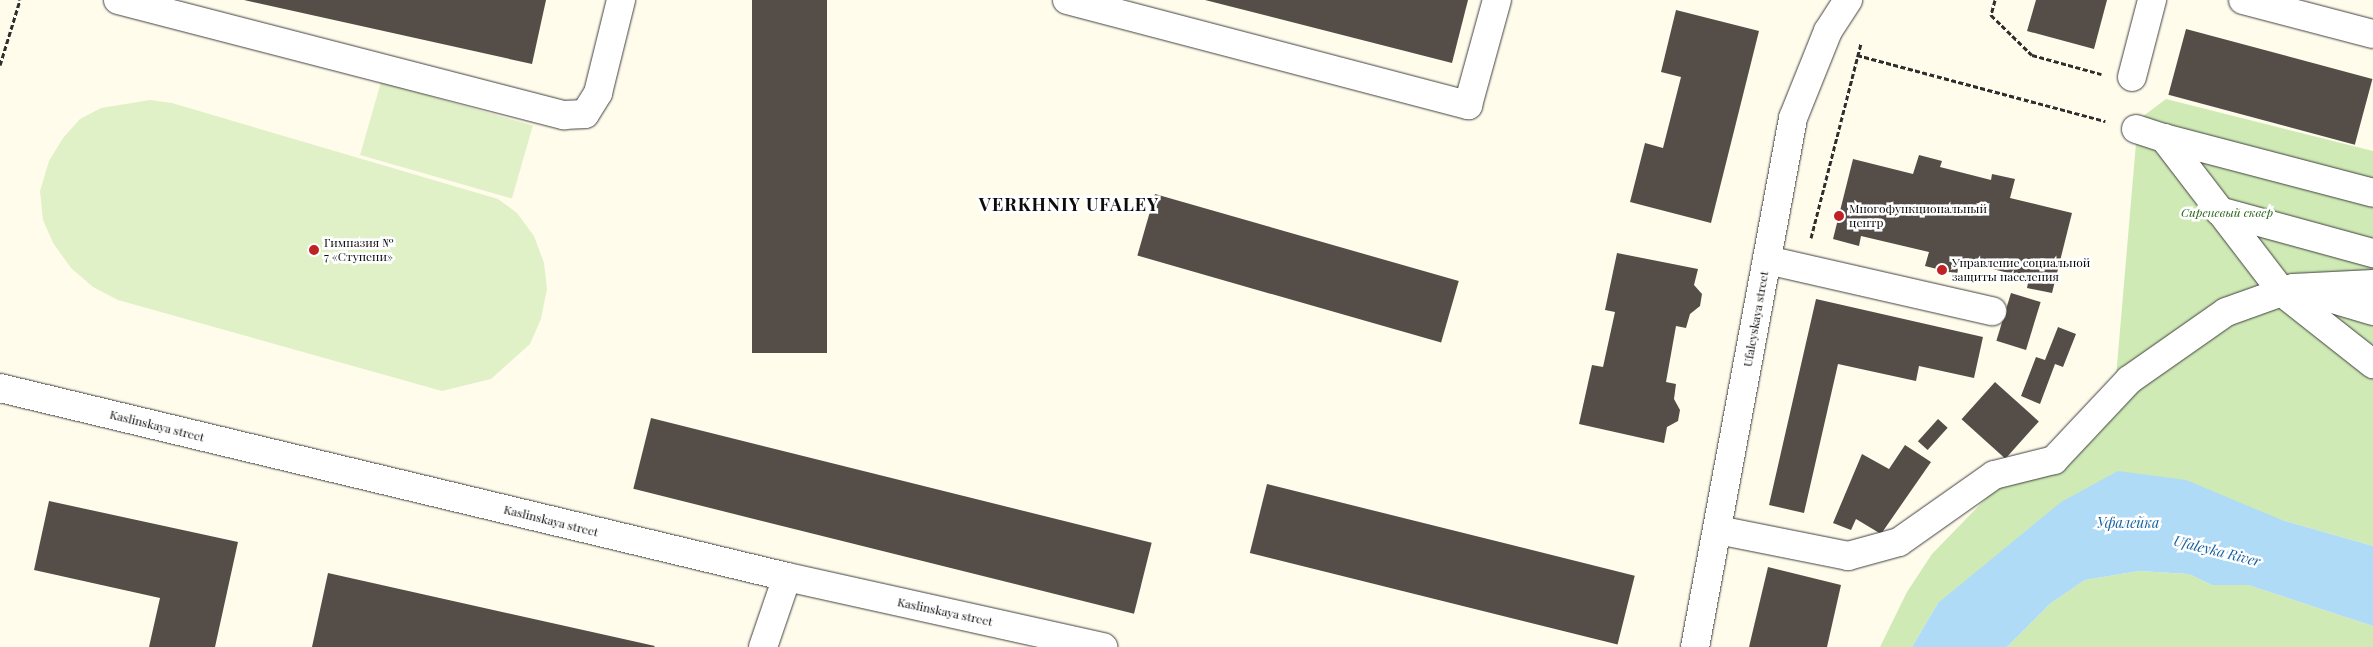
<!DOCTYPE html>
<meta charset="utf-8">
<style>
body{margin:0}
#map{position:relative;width:2373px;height:647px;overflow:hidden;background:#fffcec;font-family:"Playfair Display",serif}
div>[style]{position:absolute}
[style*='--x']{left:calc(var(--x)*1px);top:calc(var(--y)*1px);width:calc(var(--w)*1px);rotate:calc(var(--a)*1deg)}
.green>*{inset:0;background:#cfeab5}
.pitch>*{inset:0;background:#e1f1c7;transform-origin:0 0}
.water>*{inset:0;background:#afdbf7}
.building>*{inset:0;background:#554e48;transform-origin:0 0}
.path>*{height:3px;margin-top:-1.5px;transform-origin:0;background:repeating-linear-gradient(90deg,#2e2e2e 0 5px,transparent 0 7.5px)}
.roads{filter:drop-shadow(0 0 1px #3f3f3f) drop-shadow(0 0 1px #3f3f3f)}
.minor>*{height:28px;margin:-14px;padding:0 14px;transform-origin:14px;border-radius:14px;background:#fff}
.dots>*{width:14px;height:14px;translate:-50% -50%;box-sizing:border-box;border:2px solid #fff;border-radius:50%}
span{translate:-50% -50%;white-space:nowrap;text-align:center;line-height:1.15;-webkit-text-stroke:5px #fff;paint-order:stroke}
.poi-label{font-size:12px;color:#0c0c0c}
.left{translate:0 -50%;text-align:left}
.park-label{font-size:12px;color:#29651b;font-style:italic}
.street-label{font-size:12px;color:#0c0c0c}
.water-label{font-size:14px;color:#135fa0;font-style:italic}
.district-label{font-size:18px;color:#0c0c0c;font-weight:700;letter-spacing:1px}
</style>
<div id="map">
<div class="green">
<div style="clip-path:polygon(2166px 99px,2373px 151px,2373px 364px,2283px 293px,2116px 377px,2138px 120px)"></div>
<div style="clip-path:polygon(2278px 305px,2373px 376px,2373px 546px,2282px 520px,1938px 603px,1912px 647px,1880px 647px,1907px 592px,1932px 554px,1999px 485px,2233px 320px)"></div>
<div style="clip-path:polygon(2139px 571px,2189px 574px,2212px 585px,2248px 585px,2373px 626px,2373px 647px,2007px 647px,2051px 603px,2085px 580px)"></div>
</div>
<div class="pitch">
<div style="left:381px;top:82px;width:158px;height:76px;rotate:16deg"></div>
<div style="clip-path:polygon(150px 100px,172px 103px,498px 199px,517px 213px,534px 236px,544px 263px,547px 289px,541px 319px,530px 344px,491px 379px,442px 391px,118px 300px,93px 287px,71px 268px,53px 243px,43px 220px,40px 191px,49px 161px,63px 138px,80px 119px,101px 108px)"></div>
</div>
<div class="water">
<div style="clip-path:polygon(2118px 471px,2186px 480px,2282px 520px,2373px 546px,2373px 626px,2248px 585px,2212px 585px,2189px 574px,2139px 571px,2085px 580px,2051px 603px,2007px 647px,1912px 647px,1938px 603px,2061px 502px)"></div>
</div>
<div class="building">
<div style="clip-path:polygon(244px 0,546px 0,532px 64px)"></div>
<div style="left:752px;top:0;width:75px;height:353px"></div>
<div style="clip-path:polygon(1205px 0,1468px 0,1452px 63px)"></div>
<div style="clip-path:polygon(2036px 0,2107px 0,2094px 49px,2027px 31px)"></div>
<div style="clip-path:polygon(1676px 10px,1759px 31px,1711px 223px,1630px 202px,1645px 143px,1663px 148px,1681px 77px,1661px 72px)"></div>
<div style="left:2186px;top:29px;width:193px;height:68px;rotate:15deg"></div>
<div style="clip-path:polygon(1919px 155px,1942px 161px,1940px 167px,1991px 180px,1992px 174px,2015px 179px,2010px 198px,2072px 213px,2052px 293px,2027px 288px,2029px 278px,1960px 261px,1957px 274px,1925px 266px,1929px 252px,1861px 236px,1859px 246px,1833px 239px,1853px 159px,1913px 174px)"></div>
<div style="left:1155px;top:194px;width:316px;height:64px;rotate:16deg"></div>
<div style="clip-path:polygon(1617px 253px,1698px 269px,1694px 285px,1702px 294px,1700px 306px,1690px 314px,1686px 328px,1676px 326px,1666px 382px,1676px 384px,1674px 399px,1680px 410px,1678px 421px,1667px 427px,1664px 443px,1579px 424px,1592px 365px,1603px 367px,1615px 312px,1605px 310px)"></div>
<div style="left:2011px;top:293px;width:31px;height:50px;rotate:17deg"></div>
<div style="clip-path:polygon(1816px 299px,1983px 337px,1974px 378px,1919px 366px,1916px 381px,1838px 364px,1804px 513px,1769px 505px)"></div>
<div style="clip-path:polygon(2058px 327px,2076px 334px,2063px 367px,2055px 364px,2040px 404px,2021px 396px,2036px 357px,2045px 360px)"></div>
<div style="left:1995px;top:382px;width:59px;height:50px;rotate:42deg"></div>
<div style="left:651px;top:418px;width:516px;height:73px;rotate:14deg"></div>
<div style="left:1938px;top:419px;width:13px;height:30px;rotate:42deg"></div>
<div style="clip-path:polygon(1905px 445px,1931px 462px,1881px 534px,1856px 519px,1851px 530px,1833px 523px,1862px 454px,1889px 469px)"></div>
<div style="left:1267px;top:484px;width:379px;height:71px;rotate:14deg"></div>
<div style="clip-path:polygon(49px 501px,238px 542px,215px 647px,149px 647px,160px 598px,34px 570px)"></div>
<div style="clip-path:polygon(1768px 567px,1841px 585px,1827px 647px,1749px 647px)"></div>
<div style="clip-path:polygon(328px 573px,655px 646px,654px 647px,312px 647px)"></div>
</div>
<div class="path">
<div style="--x:1995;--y:0;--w:16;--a:105"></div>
<div style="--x:1991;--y:15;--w:57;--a:44.3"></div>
<div style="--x:2032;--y:55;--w:72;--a:15.4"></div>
<div style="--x:1857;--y:55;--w:257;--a:14.9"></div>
<div style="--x:0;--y:65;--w:68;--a:-72.9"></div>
<div style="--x:1811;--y:238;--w:201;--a:-75.6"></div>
</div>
<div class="roads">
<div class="minor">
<div style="--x:118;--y:0;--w:461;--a:14.5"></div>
<div style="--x:564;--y:115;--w:21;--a:-3"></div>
<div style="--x:585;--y:114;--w:25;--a:-58"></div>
<div style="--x:598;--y:93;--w:96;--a:-76.1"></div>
<div style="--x:1067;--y:0;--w:415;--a:14.7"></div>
<div style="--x:1468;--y:105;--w:109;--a:-74.6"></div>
<div style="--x:2243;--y:0;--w:134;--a:14.7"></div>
<div style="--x:2132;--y:77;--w:80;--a:-75.4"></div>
<div style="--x:2136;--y:129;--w:29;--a:18"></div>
<div style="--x:2164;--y:138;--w:195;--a:52.5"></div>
<div style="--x:2283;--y:293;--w:115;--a:38.3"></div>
<div style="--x:2164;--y:138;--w:216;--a:14.7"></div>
<div style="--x:2219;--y:211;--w:160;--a:15.3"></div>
<div style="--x:1767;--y:260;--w:231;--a:12.8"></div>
<div style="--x:2316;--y:294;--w:59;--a:16.6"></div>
<div style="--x:0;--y:388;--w:809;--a:13.5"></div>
<div style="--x:787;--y:577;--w:324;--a:12.5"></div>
<div style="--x:1718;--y:530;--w:133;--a:11.3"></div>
<div style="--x:1848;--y:556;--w:53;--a:-15.4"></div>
<div style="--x:1899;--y:542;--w:116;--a:-35.2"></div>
<div style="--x:1994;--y:475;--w:62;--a:-14"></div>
<div style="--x:2054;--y:460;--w:110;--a:-46.8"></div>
<div style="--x:2129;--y:380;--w:118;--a:-35"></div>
<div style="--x:2226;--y:312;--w:71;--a:-19.7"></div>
<div style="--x:2293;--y:288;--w:80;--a:-2.9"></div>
<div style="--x:763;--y:647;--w:74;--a:-71.1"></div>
<div style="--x:1695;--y:647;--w:538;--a:-79.5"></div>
<div style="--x:1793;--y:118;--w:94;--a:-68.1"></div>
<div style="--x:1828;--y:31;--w:37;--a:-57"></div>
</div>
</div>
<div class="dots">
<div style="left:1839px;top:216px;background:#bf2125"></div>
<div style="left:314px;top:250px;background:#bf2125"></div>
<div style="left:1942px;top:270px;background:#bf2125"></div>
</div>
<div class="poi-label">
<span class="left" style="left:1849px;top:216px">Многофункциональный<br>центр</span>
<span class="left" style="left:324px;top:250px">Гимназия №<br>7 «Ступени»</span>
<span class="left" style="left:1952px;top:270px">Управление социальной<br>защиты населения</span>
</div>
<div class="park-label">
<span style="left:2227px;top:213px">Сиреневый сквер</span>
</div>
<div class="street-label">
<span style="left:1756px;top:319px;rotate:-80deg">Ufaleyskaya street</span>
<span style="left:157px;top:426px;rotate:14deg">Kaslinskaya street</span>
<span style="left:551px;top:521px;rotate:14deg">Kaslinskaya street</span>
<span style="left:945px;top:612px;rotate:12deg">Kaslinskaya street</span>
</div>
<div class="water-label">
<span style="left:2128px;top:523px">Уфалейка</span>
<span style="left:2217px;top:551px;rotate:14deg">Ufaleyka River</span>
</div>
<div class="district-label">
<span style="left:1069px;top:204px">VERKHNIY UFALEY</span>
</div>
</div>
